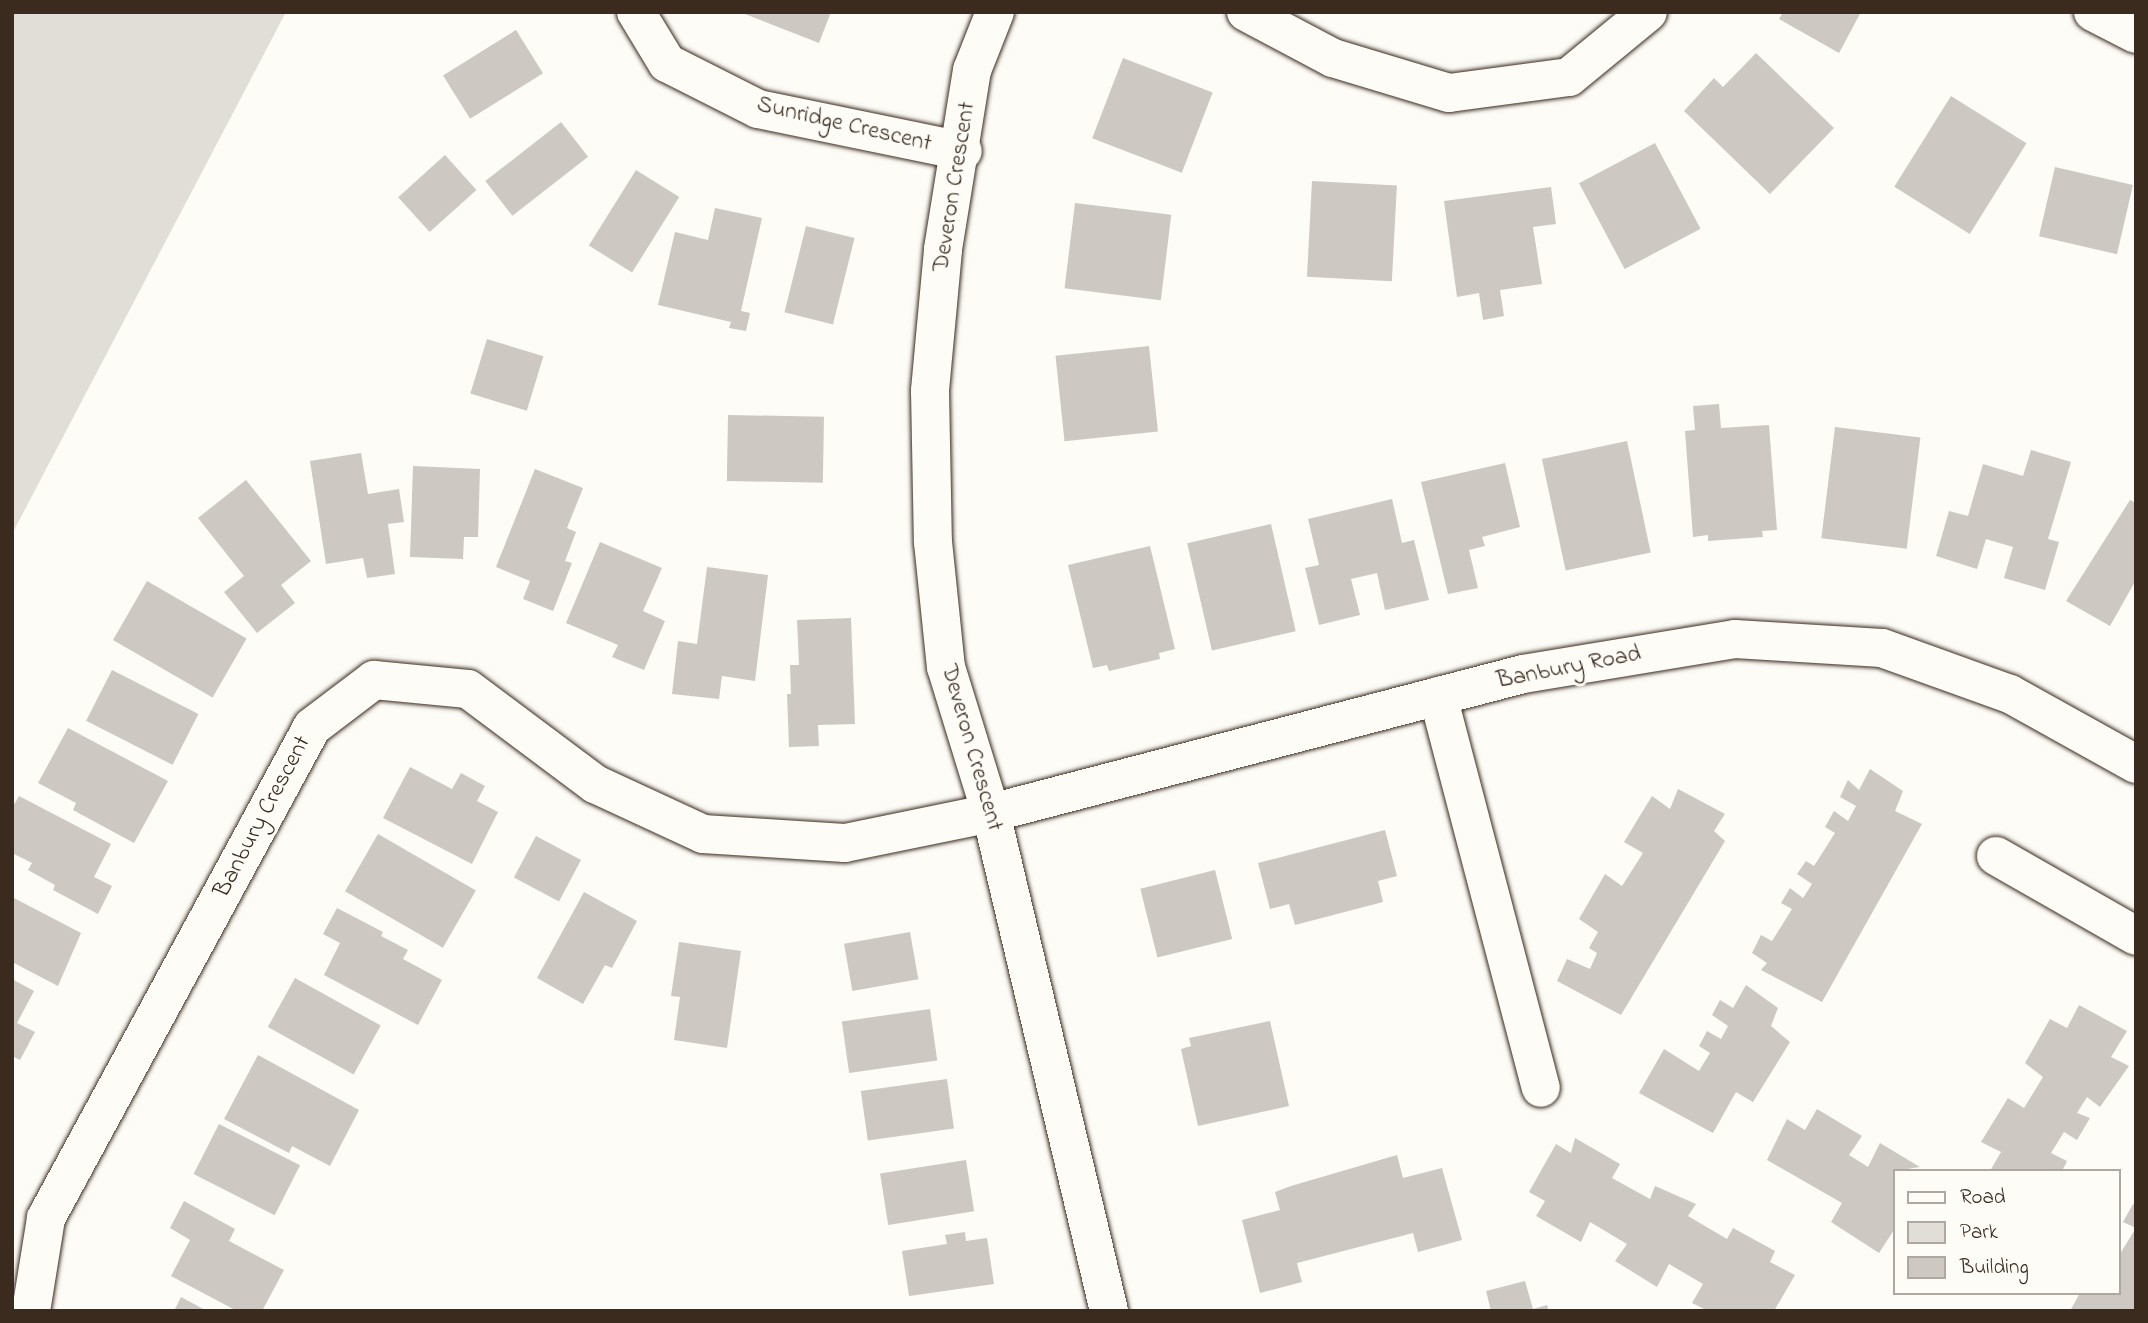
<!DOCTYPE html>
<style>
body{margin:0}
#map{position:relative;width:2148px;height:1323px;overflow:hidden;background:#fdfcf7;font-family:"Indie Flower",sans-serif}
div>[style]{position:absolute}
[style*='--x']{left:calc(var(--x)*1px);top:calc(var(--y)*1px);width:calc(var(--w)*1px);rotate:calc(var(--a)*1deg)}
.green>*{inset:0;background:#e1ded7}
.building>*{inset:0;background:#cdc8c2;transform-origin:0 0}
.roads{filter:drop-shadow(0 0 2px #3b2a1e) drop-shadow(0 0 2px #3b2a1e)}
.minor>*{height:38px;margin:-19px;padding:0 19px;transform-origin:19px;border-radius:19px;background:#fdfcf7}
span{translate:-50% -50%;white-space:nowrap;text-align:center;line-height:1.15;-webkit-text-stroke:6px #fdfcf7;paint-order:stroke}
.street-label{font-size:24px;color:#3b2a1e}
.frame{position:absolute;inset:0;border:14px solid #3b2a1e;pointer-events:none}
.legend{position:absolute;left:1893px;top:1169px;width:228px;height:126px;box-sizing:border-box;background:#fdfcf7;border:2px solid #afa8a0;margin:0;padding:9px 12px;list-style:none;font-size:21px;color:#3b2a1e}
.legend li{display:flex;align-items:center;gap:14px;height:35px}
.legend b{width:35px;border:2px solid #afa8a0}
</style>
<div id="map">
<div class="green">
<div style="clip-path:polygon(12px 12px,286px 12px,12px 534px)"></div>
</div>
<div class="building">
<div style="clip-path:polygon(740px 12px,831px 12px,819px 43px)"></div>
<div style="clip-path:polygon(1783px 12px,1861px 12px,1839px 53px,1779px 19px)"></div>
<div style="left:516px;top:30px;width:51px;height:86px;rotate:58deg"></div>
<div style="clip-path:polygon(1756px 53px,1834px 128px,1770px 194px,1684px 111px,1714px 78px,1723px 87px)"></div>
<div style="left:1123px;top:58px;width:96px;height:86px;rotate:21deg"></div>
<div style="left:1951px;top:96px;width:89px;height:107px;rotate:32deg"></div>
<div style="left:561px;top:122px;width:44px;height:96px;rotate:52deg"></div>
<div style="left:1655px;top:143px;width:97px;height:86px;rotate:62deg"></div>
<div style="left:445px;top:155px;width:47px;height:63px;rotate:48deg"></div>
<div style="left:2055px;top:167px;width:80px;height:71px;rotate:13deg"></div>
<div style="left:636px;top:170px;width:51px;height:89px;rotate:32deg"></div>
<div style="left:1312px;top:181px;width:85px;height:96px;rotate:3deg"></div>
<div style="clip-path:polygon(1551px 187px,1556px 224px,1533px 227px,1542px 284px,1500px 290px,1504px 316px,1483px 320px,1479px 293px,1457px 297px,1444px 201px)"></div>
<div style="left:1075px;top:203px;width:97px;height:86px;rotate:7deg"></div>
<div style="clip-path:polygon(715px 208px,762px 218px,741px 311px,750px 313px,746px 331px,729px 328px,731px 322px,658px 305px,675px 232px,708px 240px)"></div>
<div style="left:806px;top:226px;width:50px;height:89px;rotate:14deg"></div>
<div style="left:487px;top:339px;width:59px;height:57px;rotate:17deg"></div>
<div style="left:1149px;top:346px;width:86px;height:94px;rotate:84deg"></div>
<div style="clip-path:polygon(1719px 404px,1721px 428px,1769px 425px,1777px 530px,1762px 531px,1763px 537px,1708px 541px,1708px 535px,1693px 537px,1685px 431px,1695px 430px,1693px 406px)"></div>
<div style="left:728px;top:415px;width:96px;height:66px;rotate:1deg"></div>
<div style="left:1835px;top:427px;width:86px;height:112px;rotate:7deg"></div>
<div style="left:1627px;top:441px;width:114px;height:87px;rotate:78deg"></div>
<div style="clip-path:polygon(2031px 450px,2071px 462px,2048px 539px,2059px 542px,2045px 590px,2004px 578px,2013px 547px,1986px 539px,1977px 569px,1936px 556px,1949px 511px,1968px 516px,1983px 464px,2023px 476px)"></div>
<div style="clip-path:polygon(361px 453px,368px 494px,399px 489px,404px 522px,388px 524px,395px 574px,367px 578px,363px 558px,326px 564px,310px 461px)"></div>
<div style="clip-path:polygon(1505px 463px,1520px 527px,1482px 537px,1485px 546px,1469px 550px,1478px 588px,1448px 594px,1421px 482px)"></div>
<div style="clip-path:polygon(413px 466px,480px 469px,478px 537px,464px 537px,463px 559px,410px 557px)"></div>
<div style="clip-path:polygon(535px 469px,583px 488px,567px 528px,576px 532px,565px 561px,572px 563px,553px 611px,523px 599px,530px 581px,496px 567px)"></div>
<div style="clip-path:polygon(246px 480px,311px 561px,281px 585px,295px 603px,257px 633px,224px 592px,244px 576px,198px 518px)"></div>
<div style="clip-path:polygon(1392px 499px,1402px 543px,1414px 540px,1429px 600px,1385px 610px,1377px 573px,1351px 579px,1360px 615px,1319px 625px,1305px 568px,1319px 565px,1308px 519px)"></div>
<div style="clip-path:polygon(2130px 500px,2136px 503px,2136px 580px,2110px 626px,2066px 601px)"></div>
<div style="left:1271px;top:524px;width:110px;height:86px;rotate:77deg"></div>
<div style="clip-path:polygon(600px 542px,662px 568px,643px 611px,665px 621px,644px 670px,612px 657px,618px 645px,566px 623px)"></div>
<div style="clip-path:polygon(1150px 546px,1175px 649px,1159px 653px,1160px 659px,1109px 671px,1107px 665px,1093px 668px,1068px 565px)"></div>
<div style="clip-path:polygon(707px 567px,768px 575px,755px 681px,722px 676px,719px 699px,672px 694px,678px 641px,697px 644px)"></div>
<div style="left:147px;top:581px;width:115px;height:68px;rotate:30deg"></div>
<div style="clip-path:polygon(851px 618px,855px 724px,818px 725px,819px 746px,789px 747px,787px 694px,791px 694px,790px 665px,799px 665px,797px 620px)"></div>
<div style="left:112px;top:670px;width:97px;height:57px;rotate:27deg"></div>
<div style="clip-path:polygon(68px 728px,168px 781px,134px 843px,73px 810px,76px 803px,38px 783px)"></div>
<div style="clip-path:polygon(410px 767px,452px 789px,461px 773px,485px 786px,477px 801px,498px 812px,472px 864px,383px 818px)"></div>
<div style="clip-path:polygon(1870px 769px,1903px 791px,1895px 811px,1922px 824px,1822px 1002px,1761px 970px,1767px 963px,1752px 953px,1761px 935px,1772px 941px,1792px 909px,1781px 903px,1790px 888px,1803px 898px,1812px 884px,1797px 874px,1806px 861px,1814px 866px,1835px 833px,1825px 827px,1834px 811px,1848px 821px,1856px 806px,1840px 797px,1848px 780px,1859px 790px)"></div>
<div style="clip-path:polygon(1678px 789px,1725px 814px,1714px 831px,1725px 841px,1621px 1015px,1557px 981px,1567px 959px,1590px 969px,1597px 953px,1589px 948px,1598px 932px,1579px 919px,1605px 874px,1622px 886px,1643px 853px,1624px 842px,1652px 796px,1670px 809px)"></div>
<div style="clip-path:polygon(19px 796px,111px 844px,94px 877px,112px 886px,98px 914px,53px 890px,55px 885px,28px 870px,32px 863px,12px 853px,12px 808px)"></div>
<div style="clip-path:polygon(1385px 830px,1397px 876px,1378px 881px,1383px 902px,1295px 925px,1289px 904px,1270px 909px,1258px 863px)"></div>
<div style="left:378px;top:834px;width:113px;height:66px;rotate:30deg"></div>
<div style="left:536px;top:836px;width:51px;height:47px;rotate:28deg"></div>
<div style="left:1215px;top:870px;width:71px;height:77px;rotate:76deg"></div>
<div style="clip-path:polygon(584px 892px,637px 921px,612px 968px,605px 965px,583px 1004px,537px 978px)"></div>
<div style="clip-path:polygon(12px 897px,81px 933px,58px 986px,12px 962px)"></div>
<div style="clip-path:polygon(337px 908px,383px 932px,381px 936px,408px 950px,403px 959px,442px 980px,418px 1025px,324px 975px,340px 943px,323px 934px)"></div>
<div style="left:910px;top:932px;width:48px;height:67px;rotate:80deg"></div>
<div style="clip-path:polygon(679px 942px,741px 951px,727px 1048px,674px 1040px,680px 997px,671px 996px)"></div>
<div style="left:295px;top:978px;width:98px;height:56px;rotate:29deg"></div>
<div style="clip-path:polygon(12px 979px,34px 991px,17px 1023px,35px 1032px,20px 1060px,12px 1056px)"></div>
<div style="clip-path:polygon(1746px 985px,1778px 1008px,1771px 1026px,1790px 1042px,1753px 1102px,1736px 1092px,1713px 1133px,1639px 1093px,1664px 1049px,1699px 1071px,1710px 1053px,1699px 1046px,1707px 1031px,1721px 1039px,1728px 1026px,1712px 1015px,1720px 1000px,1733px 1008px)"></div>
<div style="clip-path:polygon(2079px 1005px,2127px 1031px,2111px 1057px,2129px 1066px,2100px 1107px,2087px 1097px,2077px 1113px,2090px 1118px,2077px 1140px,2064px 1132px,2051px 1153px,2067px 1161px,2062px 1171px,1990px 1171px,2001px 1152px,1981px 1142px,2008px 1098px,2024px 1108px,2043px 1077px,2025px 1063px,2050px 1019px,2067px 1028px)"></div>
<div style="left:930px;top:1009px;width:52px;height:89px;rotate:82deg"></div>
<div style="clip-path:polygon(1270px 1021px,1289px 1106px,1198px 1126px,1181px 1049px,1191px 1046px,1189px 1038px)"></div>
<div style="clip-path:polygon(258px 1055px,359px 1110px,330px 1166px,292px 1146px,289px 1153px,224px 1119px)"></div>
<div style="left:947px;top:1079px;width:50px;height:87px;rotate:82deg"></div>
<div style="clip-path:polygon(1817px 1109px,1862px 1136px,1849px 1155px,1868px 1167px,1880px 1143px,1920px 1167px,1894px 1171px,1894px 1230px,1879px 1253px,1831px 1222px,1842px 1203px,1767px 1160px,1787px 1119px,1805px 1130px)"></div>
<div style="left:219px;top:1124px;width:91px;height:56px;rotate:27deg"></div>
<div style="clip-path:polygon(1575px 1138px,1620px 1164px,1612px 1178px,1650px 1199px,1655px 1186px,1696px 1204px,1688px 1216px,1727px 1239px,1733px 1228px,1775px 1251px,1770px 1262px,1795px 1275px,1774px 1311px,1708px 1311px,1692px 1303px,1703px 1284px,1669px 1264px,1657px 1287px,1615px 1261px,1627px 1244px,1590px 1222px,1581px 1242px,1536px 1216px,1545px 1201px,1529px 1192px,1556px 1144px,1571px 1153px)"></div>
<div style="clip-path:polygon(1397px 1155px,1403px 1178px,1442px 1168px,1462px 1240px,1418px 1252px,1413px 1233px,1297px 1263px,1302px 1282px,1260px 1293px,1242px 1220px,1280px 1210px,1275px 1192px,1291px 1186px)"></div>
<div style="left:966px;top:1160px;width:52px;height:87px;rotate:81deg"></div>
<div style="clip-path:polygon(184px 1201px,235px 1229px,229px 1241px,284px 1270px,262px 1311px,237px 1311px,171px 1276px,190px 1240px,170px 1228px)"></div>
<div style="clip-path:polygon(2133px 1204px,2136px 1206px,2136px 1228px,2123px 1222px)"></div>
<div style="clip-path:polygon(2136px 1228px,2136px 1311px,2070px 1311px,2080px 1293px,2118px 1293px,2118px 1257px)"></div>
<div style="clip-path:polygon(965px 1232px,966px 1241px,987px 1238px,994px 1284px,909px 1296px,902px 1251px,947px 1244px,945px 1235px)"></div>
<div style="clip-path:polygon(1525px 1281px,1533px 1309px,1547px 1305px,1549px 1311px,1491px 1311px,1486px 1291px)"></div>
<div style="clip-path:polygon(181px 1297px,207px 1311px,174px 1311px)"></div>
</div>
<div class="roads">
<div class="minor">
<div style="--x:636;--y:12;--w:60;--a:58.7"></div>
<div style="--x:667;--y:63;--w:102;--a:26.8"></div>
<div style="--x:758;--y:109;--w:209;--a:11.6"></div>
<div style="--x:995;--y:12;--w:62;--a:111.6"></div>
<div style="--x:972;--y:70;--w:182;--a:99.2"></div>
<div style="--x:943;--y:250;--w:142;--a:95.3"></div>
<div style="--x:930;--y:391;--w:151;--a:88.9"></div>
<div style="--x:933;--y:542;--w:126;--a:84.1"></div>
<div style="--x:946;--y:667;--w:153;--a:72.9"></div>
<div style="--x:991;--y:813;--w:512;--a:76.67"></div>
<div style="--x:1246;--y:12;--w:98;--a:27.9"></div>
<div style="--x:1333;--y:58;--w:121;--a:16.8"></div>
<div style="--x:1449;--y:93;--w:121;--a:-7.6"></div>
<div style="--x:1569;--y:77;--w:102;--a:-39.4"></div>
<div style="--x:2093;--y:12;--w:48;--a:27.1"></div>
<div style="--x:1438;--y:696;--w:405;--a:75.3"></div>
<div style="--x:1996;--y:856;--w:161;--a:29.7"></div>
<div style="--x:31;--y:1311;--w:94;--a:-80.8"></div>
<div style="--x:46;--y:1218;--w:558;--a:-61.55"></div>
<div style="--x:312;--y:727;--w:78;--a:-37.2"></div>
<div style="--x:374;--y:680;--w:94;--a:5.5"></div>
<div style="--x:468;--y:689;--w:159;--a:36.8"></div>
<div style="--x:595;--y:784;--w:119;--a:24.8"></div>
<div style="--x:703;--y:834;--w:142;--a:3.6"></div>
<div style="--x:845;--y:843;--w:149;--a:-11.6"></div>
<div style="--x:991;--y:813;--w:550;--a:-14.64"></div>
<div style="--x:1523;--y:674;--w:215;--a:-9.4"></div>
<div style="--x:1735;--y:639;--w:147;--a:3.5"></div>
<div style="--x:1882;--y:648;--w:136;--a:19.8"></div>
<div style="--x:2010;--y:694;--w:144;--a:29.1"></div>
</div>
</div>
<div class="street-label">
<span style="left:844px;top:125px;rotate:13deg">Sunridge Crescent</span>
<span style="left:955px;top:187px;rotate:-81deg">Deveron Crescent</span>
<span style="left:1569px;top:668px;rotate:-11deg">Banbury Road</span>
<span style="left:971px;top:748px;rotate:74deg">Deveron Crescent</span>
<span style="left:263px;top:817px;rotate:-62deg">Banbury Crescent</span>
</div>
<div class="frame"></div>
<ul class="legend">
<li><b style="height:9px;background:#fdfcf7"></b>Road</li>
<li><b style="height:19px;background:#e1ded7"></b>Park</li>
<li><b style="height:19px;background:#cdc8c2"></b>Building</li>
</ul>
</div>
